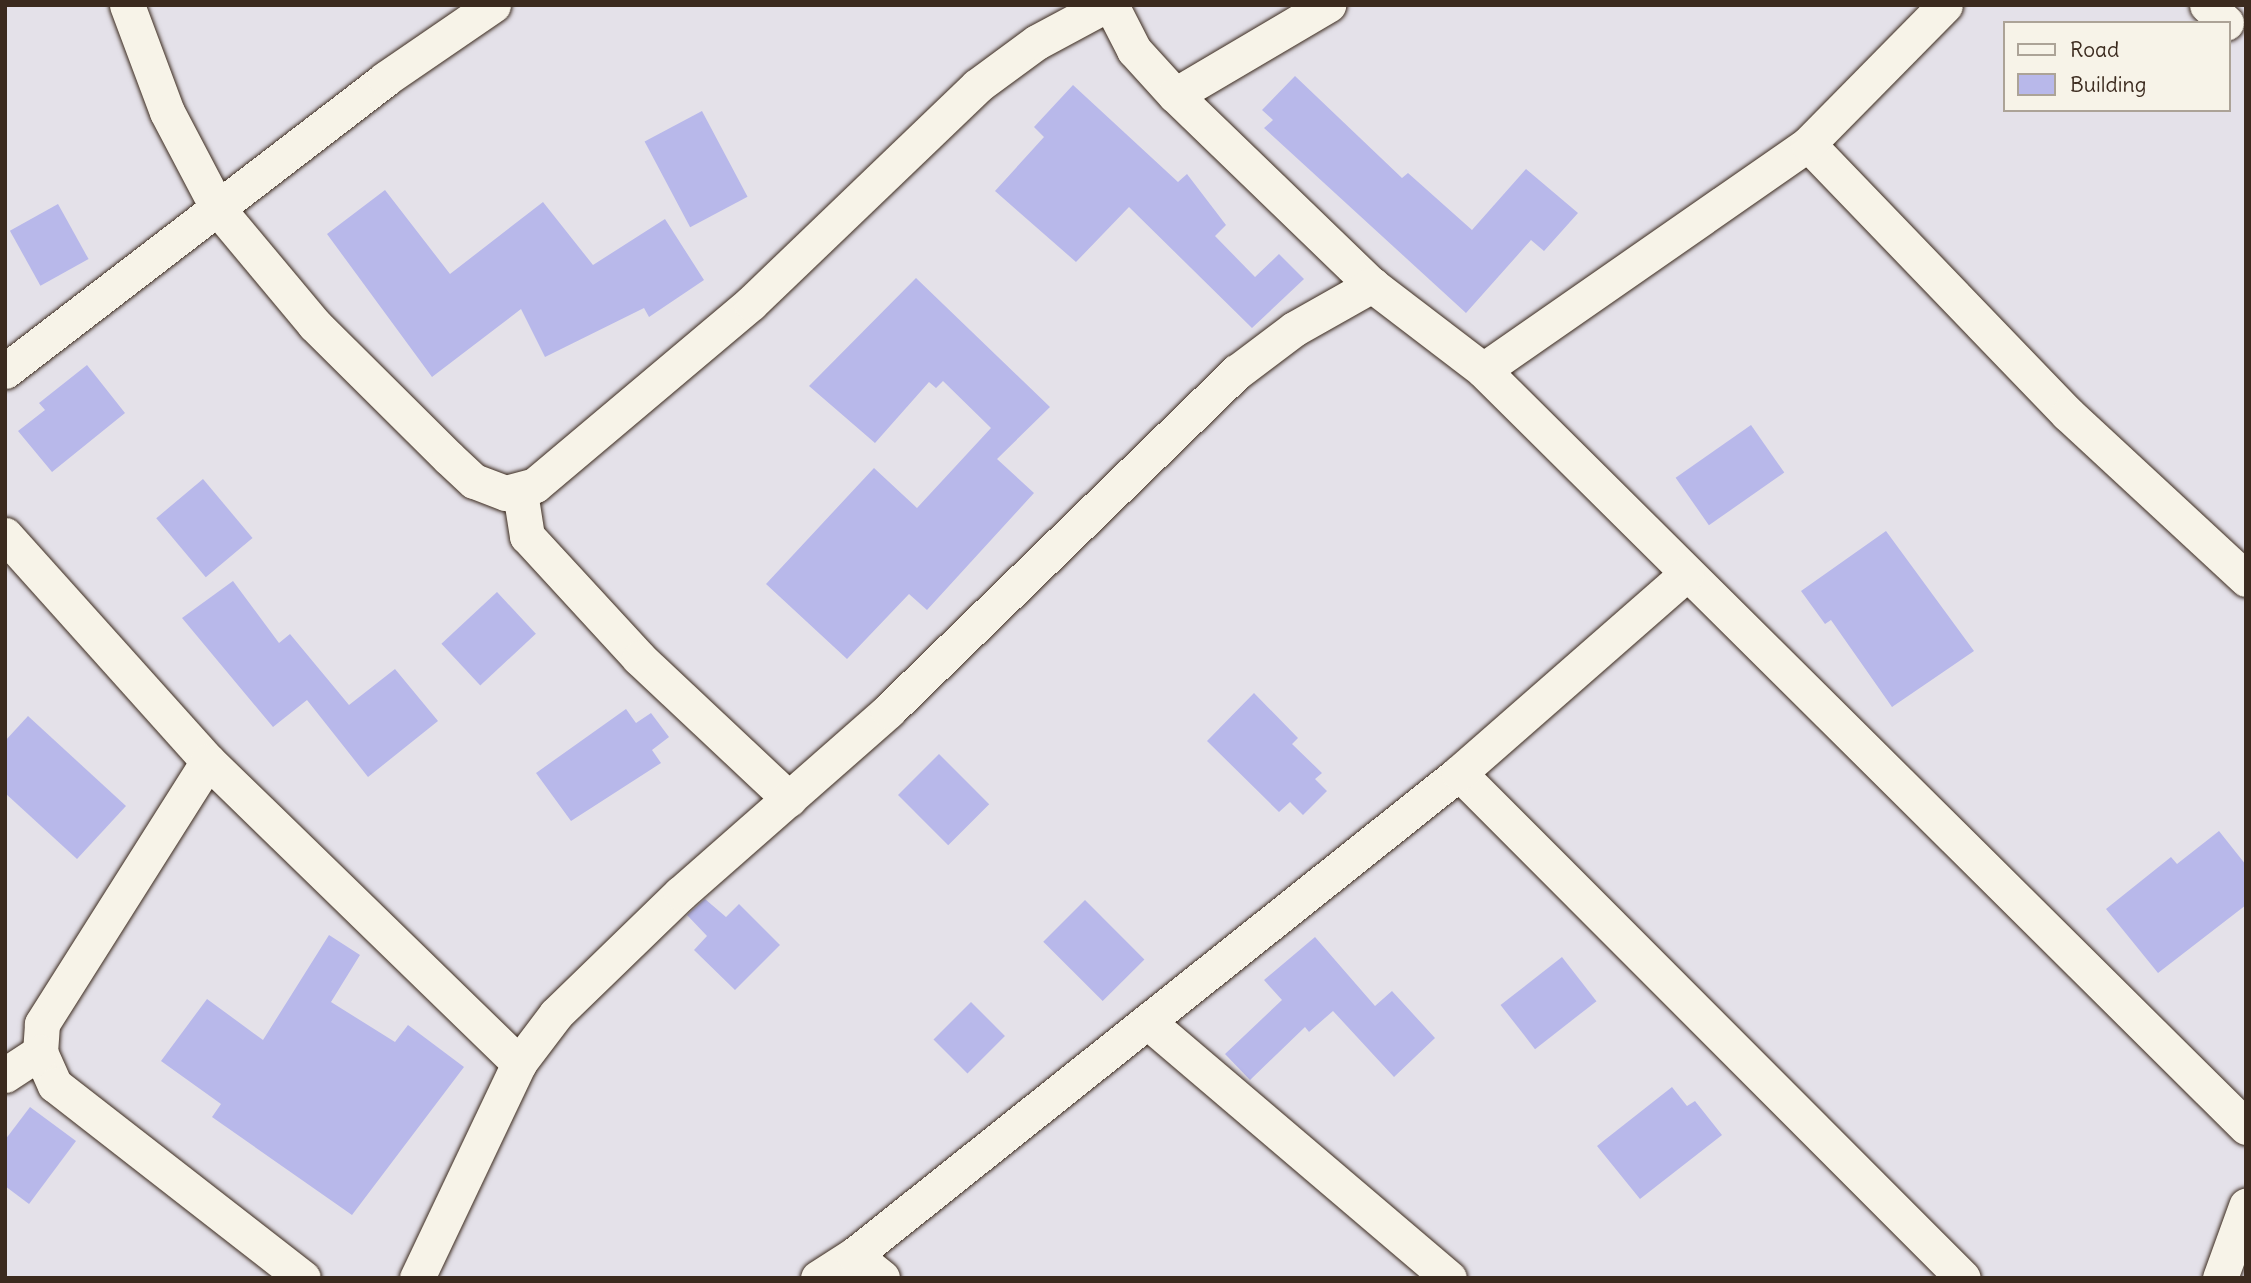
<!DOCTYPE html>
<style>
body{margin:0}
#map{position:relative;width:2251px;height:1283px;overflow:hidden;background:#e4e1e9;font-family:Delius,sans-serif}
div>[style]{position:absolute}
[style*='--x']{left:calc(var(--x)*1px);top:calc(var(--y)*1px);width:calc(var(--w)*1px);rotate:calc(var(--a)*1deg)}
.building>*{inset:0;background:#b8b8ea;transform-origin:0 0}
.roads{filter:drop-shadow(0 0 2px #3b2a1e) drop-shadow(0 0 2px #3b2a1e)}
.minor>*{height:35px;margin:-17.5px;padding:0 17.5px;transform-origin:17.5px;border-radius:17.5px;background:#f7f3e8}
span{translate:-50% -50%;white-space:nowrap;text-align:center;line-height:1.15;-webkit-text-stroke:7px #f7f3e8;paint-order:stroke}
.frame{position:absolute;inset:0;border:7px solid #3b2a1e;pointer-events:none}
.legend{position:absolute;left:2003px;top:21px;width:228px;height:91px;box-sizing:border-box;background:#f7f3e8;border:2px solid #aca397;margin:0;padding:9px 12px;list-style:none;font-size:21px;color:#3b2a1e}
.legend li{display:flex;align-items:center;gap:14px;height:35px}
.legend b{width:35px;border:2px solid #aca397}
</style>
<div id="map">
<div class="building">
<div style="clip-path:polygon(1295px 76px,1402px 178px,1408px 173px,1472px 230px,1526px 169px,1578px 213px,1544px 251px,1531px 240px,1466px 313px,1264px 128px,1273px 120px,1262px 110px)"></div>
<div style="clip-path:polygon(1073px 85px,1178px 182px,1187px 174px,1226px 225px,1215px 236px,1255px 277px,1279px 254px,1304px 279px,1252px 328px,1129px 207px,1076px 262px,995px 191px,1044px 137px,1034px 127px)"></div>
<div style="left:702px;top:111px;width:97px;height:65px;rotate:62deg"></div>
<div style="clip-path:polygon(385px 190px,450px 274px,543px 202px,593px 265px,665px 219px,704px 280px,649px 317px,644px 308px,545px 357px,521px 309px,432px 377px,327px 234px)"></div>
<div style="left:58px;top:204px;width:63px;height:55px;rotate:61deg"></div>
<div style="clip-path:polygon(916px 278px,1050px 407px,997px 459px,1034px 493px,927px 610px,909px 594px,847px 659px,766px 584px,874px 468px,917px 508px,991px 428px,943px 381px,936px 388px,929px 382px,875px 443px,809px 386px)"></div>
<div style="clip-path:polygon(87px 365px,125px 413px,52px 472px,18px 431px,45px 410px,39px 403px)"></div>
<div style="left:1751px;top:425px;width:58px;height:92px;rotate:55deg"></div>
<div style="left:203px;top:479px;width:77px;height:61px;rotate:50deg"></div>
<div style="clip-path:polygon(1886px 531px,1974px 651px,1892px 707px,1831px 620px,1825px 624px,1801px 591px)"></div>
<div style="clip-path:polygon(233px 581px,279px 643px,290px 634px,349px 705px,395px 669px,438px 721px,368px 777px,307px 700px,273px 727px,182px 618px)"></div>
<div style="left:497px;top:592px;width:57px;height:76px;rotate:47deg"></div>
<div style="clip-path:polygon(1254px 693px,1298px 738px,1292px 744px,1322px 773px,1315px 779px,1327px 791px,1303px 815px,1290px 802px,1279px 812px,1207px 741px)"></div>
<div style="clip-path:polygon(626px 709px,636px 723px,651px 713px,669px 737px,652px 750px,661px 763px,571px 821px,536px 773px)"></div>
<div style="clip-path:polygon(28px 716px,126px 806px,77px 859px,5px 793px,5px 741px)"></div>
<div style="left:939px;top:754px;width:71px;height:58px;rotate:45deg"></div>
<div style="clip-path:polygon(2219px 831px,2246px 865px,2246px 905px,2158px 973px,2106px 909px,2171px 857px,2177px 864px)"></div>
<div style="clip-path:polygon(705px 899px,726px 917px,739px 904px,780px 945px,735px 990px,694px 950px,707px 936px,687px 915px)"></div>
<div style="left:1085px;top:900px;width:84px;height:59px;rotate:45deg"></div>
<div style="clip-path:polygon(329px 935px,360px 955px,331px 1002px,395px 1042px,408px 1025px,464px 1067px,352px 1215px,212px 1117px,221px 1104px,161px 1061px,207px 999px,263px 1040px)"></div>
<div style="clip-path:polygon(1315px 937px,1375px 1006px,1392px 991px,1435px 1038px,1394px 1077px,1333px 1011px,1309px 1032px,1305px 1027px,1250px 1080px,1225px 1054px,1282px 1000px,1264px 980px)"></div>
<div style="left:1562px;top:957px;width:56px;height:78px;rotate:52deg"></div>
<div style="left:971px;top:1002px;width:48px;height:53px;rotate:45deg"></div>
<div style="clip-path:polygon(1672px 1087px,1687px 1106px,1695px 1101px,1722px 1135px,1640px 1199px,1597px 1146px)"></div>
<div style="clip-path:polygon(30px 1107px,76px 1141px,29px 1204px,5px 1186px,5px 1140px)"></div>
</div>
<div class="roads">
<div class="minor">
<div style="--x:127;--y:5;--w:114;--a:69.5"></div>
<div style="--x:167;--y:112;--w:110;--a:62.3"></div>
<div style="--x:218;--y:209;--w:150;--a:50.1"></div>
<div style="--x:314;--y:324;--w:190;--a:44.8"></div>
<div style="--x:449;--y:458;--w:34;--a:43"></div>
<div style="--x:474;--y:481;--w:34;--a:21"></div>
<div style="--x:506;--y:493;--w:30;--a:-15"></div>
<div style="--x:535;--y:485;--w:282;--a:-40.1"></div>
<div style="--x:751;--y:303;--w:313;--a:-43.8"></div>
<div style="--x:977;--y:86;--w:74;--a:-36.3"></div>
<div style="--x:1037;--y:42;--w:78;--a:-28.2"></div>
<div style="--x:1111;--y:5;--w:51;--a:62.9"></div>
<div style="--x:1134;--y:50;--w:61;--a:47.7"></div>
<div style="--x:1175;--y:95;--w:274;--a:44"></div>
<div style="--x:1372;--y:285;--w:140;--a:37.4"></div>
<div style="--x:1483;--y:370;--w:1075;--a:44.77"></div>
<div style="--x:2207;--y:5;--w:26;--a:43"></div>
<div style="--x:1175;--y:95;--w:178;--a:-30.5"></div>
<div style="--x:1808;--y:144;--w:375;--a:46.1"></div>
<div style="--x:2068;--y:414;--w:243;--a:42.8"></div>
<div style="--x:1483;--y:370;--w:396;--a:-34.8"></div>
<div style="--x:1808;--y:144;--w:195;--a:-45.4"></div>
<div style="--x:5;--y:371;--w:479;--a:-37.5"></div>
<div style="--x:385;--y:79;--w:131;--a:-34.4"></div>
<div style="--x:520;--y:492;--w:45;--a:81"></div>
<div style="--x:527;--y:536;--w:166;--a:47.4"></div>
<div style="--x:639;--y:658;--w:206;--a:43.2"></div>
<div style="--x:5;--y:535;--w:304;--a:48.1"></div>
<div style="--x:208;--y:761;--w:434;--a:44.2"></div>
<div style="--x:208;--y:761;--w:311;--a:122.3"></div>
<div style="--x:42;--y:1024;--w:28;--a:94"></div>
<div style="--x:40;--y:1052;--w:36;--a:66"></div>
<div style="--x:55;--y:1085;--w:314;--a:37.9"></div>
<div style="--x:1459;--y:773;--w:713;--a:45.06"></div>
<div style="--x:1148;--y:1022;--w:395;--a:40.4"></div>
<div style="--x:5;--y:1075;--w:42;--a:-33.3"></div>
<div style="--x:854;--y:1255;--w:36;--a:39"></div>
<div style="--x:417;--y:1278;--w:238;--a:-64.6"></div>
<div style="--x:519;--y:1063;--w:61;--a:-52.9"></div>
<div style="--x:556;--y:1014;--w:174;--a:-44.1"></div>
<div style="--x:681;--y:893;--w:276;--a:-41.3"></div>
<div style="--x:888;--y:711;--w:487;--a:-44.2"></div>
<div style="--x:1237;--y:372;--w:71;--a:-37"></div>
<div style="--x:1294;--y:329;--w:90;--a:-29.4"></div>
<div style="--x:818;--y:1278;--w:43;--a:-32.6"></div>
<div style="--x:854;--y:1255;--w:774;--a:-38.54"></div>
<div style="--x:1459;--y:773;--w:302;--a:-41.2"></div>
<div style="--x:2220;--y:1278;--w:77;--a:-70.1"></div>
</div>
</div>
<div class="frame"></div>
<ul class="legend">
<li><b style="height:9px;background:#f7f3e8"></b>Road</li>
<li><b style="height:19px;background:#b8b8ea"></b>Building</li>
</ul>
</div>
